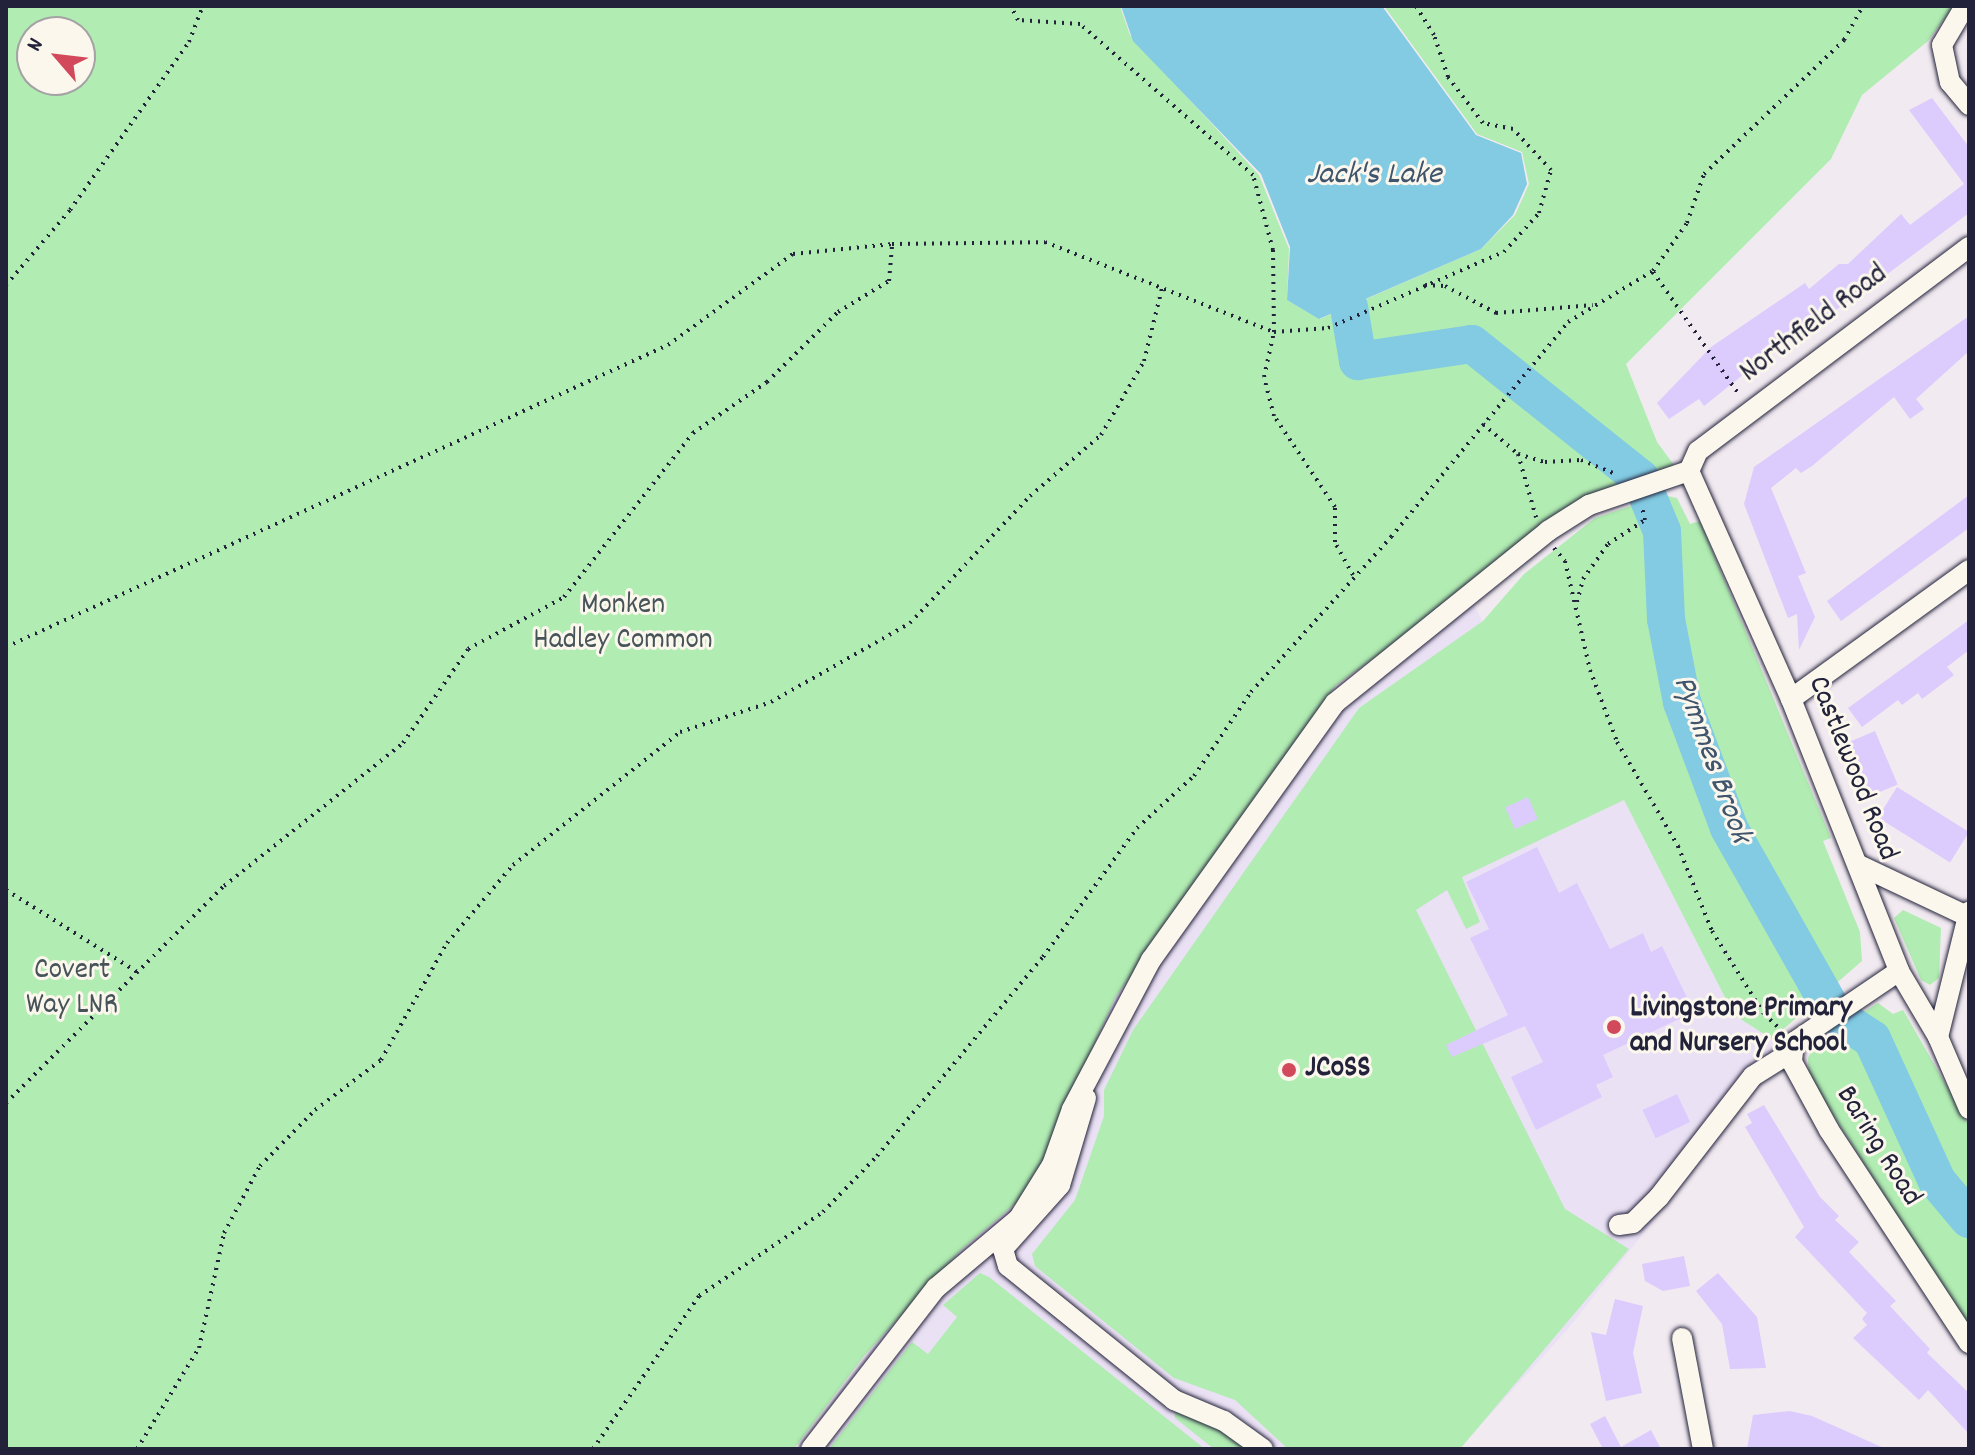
<!DOCTYPE html>
<style>
body{margin:0}
#map{position:relative;width:1975px;height:1455px;overflow:hidden;background:#f2eaf1;font-family:Dekko,sans-serif}
div>[style]{position:absolute}
[style*='--x']{left:calc(var(--x)*1px);top:calc(var(--y)*1px);width:calc(var(--w)*1px);rotate:calc(var(--a)*1deg)}
.built>*{inset:0;background:#ebe1f5}
.green>*{inset:0;background:#b1ecb2}
.water>*{inset:0;background:#82cbe3}
.river>*{height:38px;margin:-19px;padding:0 19px;transform-origin:19px;border-radius:19px;background:#82cbe3}
.building>*{inset:0;background:#dccbfd;transform-origin:0 0}
.path>*{height:4px;margin-top:-2px;transform-origin:0;background:repeating-linear-gradient(90deg,#22223b 0 2px,transparent 0 8px)}
.roads{filter:drop-shadow(0 0 2px #22223b) drop-shadow(0 0 2px #22223b)}
.minor>*{height:20px;margin:-10px;padding:0 10px;transform-origin:10px;border-radius:10px;background:#fbf7ec}
.dots>*{width:22px;height:22px;translate:-50% -50%;box-sizing:border-box;border:4px solid #fbf7ec;border-radius:50%}
span{translate:-50% -50%;white-space:nowrap;text-align:center;line-height:1.15;-webkit-text-stroke:6px #fbf7ec;paint-order:stroke}
.street-label{font-size:30px;color:#22223b}
.park-label{font-size:30px;color:#465459}
.poi-label{font-size:30px;color:#22223b;font-weight:700}
.left{translate:0 -50%;text-align:left}
.water-label{font-size:32px;color:#3f556d;font-style:italic}
.frame{position:absolute;inset:0;border:8px solid #22223b;pointer-events:none}
.north{position:absolute;left:16px;top:16px;width:80px;height:80px;box-sizing:border-box;background:#fbf7ec;border:2px solid #a4a2a5;border-radius:50%;rotate:298deg;font-size:22px;font-weight:700;line-height:32px;text-align:center;color:#22223b}
.north::after{content:'';display:block;margin:auto;width:28px;height:36px;background:#d1495b;clip-path:polygon(50% 0,100% 100%,50% 72%,0 100%)}
</style>
<div id="map">
<div class="built">
<div style="clip-path:polygon(1466px 591px,1535px 716px,1624px 800px,1734px 1015px,1772px 1039px,1794px 1043px,1568px 1329px,1459px 1449px,796px 1449px,871px 1349px,960px 1251px,1028px 1194px,1113px 1000px,1337px 687px)"></div>
</div>
<div class="green">
<div style="clip-path:polygon(evenodd,6px 6px,1120px 6px,1130px 35px,1259px 175px,1289px 249px,1287px 300px,1320px 319px,1481px 249px,1515px 215px,1529px 184px,1522px 152px,1477px 134px,1384px 6px,1954px 6px,1928px 41px,1862px 95px,1831px 159px,1626px 364px,1657px 442px,1679px 472px,1589px 505px,1336px 685px,1115px 998px,1028px 1193px,961px 1250px,864px 1356px,794px 1449px,6px 1449px,6px 6px,32px 32px,80px 32px,80px 80px,32px 80px,32px 32px)"></div>
<div style="clip-path:polygon(1663px 495px,1677px 498px,1690px 524px,1700px 521px,1831px 838px,1823px 841px,1860px 932px,1862px 961px,1772px 1039px,1734px 1015px,1624px 800px,1462px 877px,1480px 922px,1466px 929px,1447px 890px,1416px 910px,1565px 1209px,1629px 1249px,1460px 1449px,1288px 1449px,1235px 1400px,1174px 1378px,1035px 1266px,1032px 1254px,1075px 1200px,1104px 1116px,1104px 1090px,1133px 1030px,1359px 708px,1483px 621px,1524px 574px,1595px 518px)"></div>
<div style="clip-path:polygon(1903px 910px,1941px 928px,1939px 978px,1930px 985px,1921px 980px,1894px 918px)"></div>
<div style="clip-path:polygon(1878px 1003px,1893px 1014px,1903px 1010px,1969px 1125px,1969px 1329px,1809px 1077px,1808px 1058px,1817px 1041px)"></div>
<div style="clip-path:polygon(980px 1273px,989px 1277px,1205px 1449px,829px 1449px,912px 1342px,928px 1354px,957px 1317px,943px 1305px)"></div>
<div style="clip-path:polygon(1174px 1408px,1225px 1429px,1257px 1449px,1214px 1449px,1175px 1418px)"></div>
</div>
<div class="water">
<div style="clip-path:polygon(1121px 6px,1382px 6px,1476px 135px,1521px 153px,1527px 184px,1513px 215px,1481px 249px,1319px 319px,1287px 300px,1290px 247px,1261px 174px,1133px 41px)"></div>
</div>
<div class="river">
<div style="--x:1349;--y:307;--w:55;--a:80.5"></div>
<div style="--x:1358;--y:361;--w:115;--a:-8.5"></div>
<div style="--x:1472;--y:344;--w:215;--a:38.6"></div>
<div style="--x:1640;--y:478;--w:57;--a:67.5"></div>
<div style="--x:1662;--y:531;--w:88;--a:87.4"></div>
<div style="--x:1666;--y:619;--w:85;--a:79.1"></div>
<div style="--x:1682;--y:702;--w:134;--a:69.5"></div>
<div style="--x:1729;--y:828;--w:215;--a:60.5"></div>
<div style="--x:1835;--y:1015;--w:44;--a:33"></div>
<div style="--x:1872;--y:1039;--w:156;--a:65.4"></div>
<div style="--x:1937;--y:1181;--w:50;--a:49.9"></div>
</div>
<div class="building">
<div style="clip-path:polygon(1932px 98px,1969px 147px,1969px 213px,1862px 293px,1823px 318px,1819px 314px,1704px 406px,1699px 399px,1669px 419px,1657px 403px,1711px 347px,1805px 283px,1809px 289px,1839px 264px,1848px 264px,1901px 214px,1910px 225px,1964px 184px,1909px 110px)"></div>
<div style="clip-path:polygon(1969px 316px,1969px 351px,1916px 399px,1924px 409px,1910px 419px,1894px 397px,1812px 466px,1801px 473px,1796px 468px,1771px 488px,1806px 573px,1798px 576px,1815px 617px,1799px 650px,1797px 614px,1788px 618px,1744px 504px,1754px 467px)"></div>
<div style="clip-path:polygon(1969px 495px,1969px 528px,1841px 621px,1827px 601px)"></div>
<div style="clip-path:polygon(1969px 620px,1969px 650px,1947px 667px,1954px 675px,1922px 699px,1918px 693px,1902px 705px,1898px 700px,1862px 727px,1848px 708px)"></div>
<div style="left:1875px;top:731px;width:58px;height:35px;rotate:67deg"></div>
<div style="left:1897px;top:787px;width:85px;height:36px;rotate:32deg"></div>
<div style="left:1528px;top:797px;width:24px;height:25px;rotate:66deg"></div>
<div style="clip-path:polygon(1537px 847px,1559px 893px,1577px 883px,1610px 949px,1643px 933px,1651px 952px,1662px 946px,1694px 1012px,1603px 1055px,1613px 1077px,1596px 1085px,1602px 1097px,1536px 1130px,1511px 1077px,1543px 1062px,1525px 1026px,1452px 1057px,1446px 1045px,1508px 1015px,1470px 938px,1489px 929px,1466px 882px)"></div>
<div style="left:1677px;top:1094px;width:31px;height:38px;rotate:65deg"></div>
<div style="clip-path:polygon(1764px 1105px,1820px 1197px,1839px 1216px,1835px 1220px,1859px 1242px,1849px 1252px,1896px 1301px,1890px 1306px,1930px 1349px,1927px 1353px,1969px 1393px,1969px 1434px,1928px 1390px,1919px 1400px,1853px 1338px,1867px 1325px,1862px 1319px,1867px 1313px,1795px 1237px,1804px 1227px,1745px 1127px,1752px 1123px,1747px 1114px)"></div>
<div style="clip-path:polygon(1684px 1256px,1690px 1286px,1663px 1291px,1645px 1281px,1642px 1264px)"></div>
<div style="clip-path:polygon(1718px 1273px,1757px 1317px,1766px 1368px,1730px 1369px,1722px 1324px,1696px 1291px)"></div>
<div style="clip-path:polygon(1615px 1299px,1643px 1306px,1633px 1353px,1642px 1393px,1606px 1401px,1591px 1332px,1606px 1335px)"></div>
<div style="clip-path:polygon(1790px 1411px,1812px 1416px,1886px 1449px,1747px 1449px,1753px 1415px)"></div>
<div style="clip-path:polygon(1605px 1416px,1621px 1447px,1651px 1430px,1661px 1449px,1603px 1449px,1590px 1424px)"></div>
</div>
<div class="path">
<div style="--x:1653;--y:272;--w:151;--a:54.9"></div>
<div style="--x:6;--y:285;--w:99;--a:-49.5"></div>
<div style="--x:70;--y:210;--w:206;--a:-54.7"></div>
<div style="--x:189;--y:42;--w:39;--a:-69"></div>
<div style="--x:1425;--y:285;--w:20;--a:3"></div>
<div style="--x:1445;--y:286;--w:58;--a:27.9"></div>
<div style="--x:1496;--y:313;--w:97;--a:-4.7"></div>
<div style="--x:1483;--y:424;--w:46;--a:40.6"></div>
<div style="--x:1518;--y:454;--w:66;--a:74.1"></div>
<div style="--x:1518;--y:454;--w:28;--a:17"></div>
<div style="--x:1545;--y:462;--w:36;--a:-3"></div>
<div style="--x:1581;--y:460;--w:37;--a:22"></div>
<div style="--x:1554;--y:548;--w:17;--a:50"></div>
<div style="--x:1565;--y:561;--w:112;--a:77.1"></div>
<div style="--x:1590;--y:670;--w:77;--a:69.4"></div>
<div style="--x:1617;--y:742;--w:121;--a:59.6"></div>
<div style="--x:1678;--y:846;--w:92;--a:68.2"></div>
<div style="--x:1712;--y:931;--w:98;--a:57.9"></div>
<div style="--x:1764;--y:1014;--w:23;--a:43"></div>
<div style="--x:1353;--y:575;--w:38;--a:-119"></div>
<div style="--x:1335;--y:542;--w:35;--a:-90"></div>
<div style="--x:1335;--y:507;--w:110;--a:-123.8"></div>
<div style="--x:1274;--y:416;--w:40;--a:-104.4"></div>
<div style="--x:1264;--y:377;--w:46;--a:-77.5"></div>
<div style="--x:1274;--y:332;--w:54;--a:-4.2"></div>
<div style="--x:1328;--y:328;--w:192;--a:-23.4"></div>
<div style="--x:1504;--y:252;--w:52;--a:-48.1"></div>
<div style="--x:1539;--y:213;--w:45;--a:-74.4"></div>
<div style="--x:1551;--y:170;--w:56;--a:-132.8"></div>
<div style="--x:1513;--y:129;--w:31;--a:-169"></div>
<div style="--x:1483;--y:123;--w:58;--a:-127.3"></div>
<div style="--x:1448;--y:77;--w:44;--a:-108.4"></div>
<div style="--x:1434;--y:35;--w:34;--a:-122"></div>
<div style="--x:1577;--y:602;--w:24;--a:-75"></div>
<div style="--x:1583;--y:579;--w:43;--a:-54.5"></div>
<div style="--x:1608;--y:544;--w:44;--a:-33"></div>
<div style="--x:1645;--y:520;--w:13;--a:-103"></div>
<div style="--x:6;--y:647;--w:728;--a:-24.52"></div>
<div style="--x:668;--y:345;--w:155;--a:-36.1"></div>
<div style="--x:793;--y:254;--w:100;--a:-5.8"></div>
<div style="--x:892;--y:244;--w:153;--a:-0.7"></div>
<div style="--x:1045;--y:242;--w:246;--a:21.5"></div>
<div style="--x:1274;--y:332;--w:82;--a:-90.7"></div>
<div style="--x:1273;--y:250;--w:78;--a:-104.9"></div>
<div style="--x:1253;--y:175;--w:230;--a:-138.9"></div>
<div style="--x:1080;--y:24;--w:62;--a:-176.3"></div>
<div style="--x:1018;--y:20;--w:16;--a:-117"></div>
<div style="--x:6;--y:890;--w:157;--a:32"></div>
<div style="--x:6;--y:1103;--w:308;--a:-44.9"></div>
<div style="--x:224;--y:886;--w:229;--a:-38.6"></div>
<div style="--x:403;--y:743;--w:114;--a:-55.3"></div>
<div style="--x:468;--y:649;--w:109;--a:-28.4"></div>
<div style="--x:564;--y:597;--w:209;--a:-51.8"></div>
<div style="--x:693;--y:433;--w:90;--a:-34.6"></div>
<div style="--x:767;--y:382;--w:100;--a:-44.6"></div>
<div style="--x:838;--y:312;--w:60;--a:-31.3"></div>
<div style="--x:889;--y:281;--w:37;--a:-85"></div>
<div style="--x:137;--y:1449;--w:119;--a:-58.5"></div>
<div style="--x:199;--y:1348;--w:118;--a:-77.7"></div>
<div style="--x:224;--y:1233;--w:76;--a:-61.8"></div>
<div style="--x:260;--y:1166;--w:78;--a:-45.5"></div>
<div style="--x:315;--y:1110;--w:83;--a:-37.1"></div>
<div style="--x:381;--y:1060;--w:134;--a:-60.6"></div>
<div style="--x:447;--y:943;--w:102;--a:-49.8"></div>
<div style="--x:513;--y:865;--w:213;--a:-38.5"></div>
<div style="--x:680;--y:732;--w:96;--a:-18.2"></div>
<div style="--x:771;--y:702;--w:160;--a:-29.6"></div>
<div style="--x:910;--y:623;--w:175;--a:-46.6"></div>
<div style="--x:1030;--y:496;--w:94;--a:-40.7"></div>
<div style="--x:1101;--y:435;--w:86;--a:-59.8"></div>
<div style="--x:1144;--y:361;--w:75;--a:-76.1"></div>
<div style="--x:593;--y:1449;--w:186;--a:-55.3"></div>
<div style="--x:699;--y:1296;--w:150;--a:-34.1"></div>
<div style="--x:823;--y:1212;--w:78;--a:-46"></div>
<div style="--x:877;--y:1156;--w:259;--a:-50.2"></div>
<div style="--x:1043;--y:957;--w:160;--a:-53.9"></div>
<div style="--x:1137;--y:828;--w:77;--a:-42.4"></div>
<div style="--x:1194;--y:776;--w:102;--a:-55.8"></div>
<div style="--x:1251;--y:692;--w:209;--a:-47.9"></div>
<div style="--x:1391;--y:537;--w:278;--a:-50.5"></div>
<div style="--x:1568;--y:322;--w:99;--a:-31"></div>
<div style="--x:1653;--y:271;--w:59;--a:-54.7"></div>
<div style="--x:1687;--y:223;--w:52;--a:-70.9"></div>
<div style="--x:1704;--y:174;--w:194;--a:-43.7"></div>
<div style="--x:1844;--y:40;--w:39;--a:-61"></div>
</div>
<div class="roads">
<div class="minor">
<div style="--x:1965;--y:6;--w:45;--a:120.5"></div>
<div style="--x:1942;--y:45;--w:38;--a:78"></div>
<div style="--x:1950;--y:82;--w:30;--a:50"></div>
<div style="--x:1969;--y:247;--w:339;--a:143"></div>
<div style="--x:1698;--y:451;--w:22;--a:114"></div>
<div style="--x:1689;--y:471;--w:250;--a:65.9"></div>
<div style="--x:1791;--y:699;--w:293;--a:68.3"></div>
<div style="--x:1899;--y:971;--w:77;--a:59.4"></div>
<div style="--x:1938;--y:1037;--w:78;--a:66.7"></div>
<div style="--x:1791;--y:699;--w:220;--a:-35.9"></div>
<div style="--x:1859;--y:865;--w:117;--a:25.3"></div>
<div style="--x:1899;--y:971;--w:127;--a:145.9"></div>
<div style="--x:1794;--y:1042;--w:20;--a:96"></div>
<div style="--x:1792;--y:1062;--w:77;--a:61.4"></div>
<div style="--x:1829;--y:1130;--w:255;--a:56.7"></div>
<div style="--x:1938;--y:1037;--w:129;--a:-76.1"></div>
<div style="--x:1086;--y:1098;--w:91;--a:106.6"></div>
<div style="--x:1060;--y:1185;--w:86;--a:131.7"></div>
<div style="--x:1003;--y:1249;--w:18;--a:74"></div>
<div style="--x:1008;--y:1266;--w:213;--a:38.9"></div>
<div style="--x:1174;--y:1400;--w:54;--a:22.8"></div>
<div style="--x:1224;--y:1421;--w:48;--a:35.7"></div>
<div style="--x:1619;--y:1225;--w:14;--a:-8"></div>
<div style="--x:1633;--y:1223;--w:37;--a:-45"></div>
<div style="--x:1659;--y:1197;--w:153;--a:-52.2"></div>
<div style="--x:1753;--y:1076;--w:47;--a:-32"></div>
<div style="--x:1682;--y:1338;--w:113;--a:79.3"></div>
<div style="--x:811;--y:1449;--w:204;--a:-52.2"></div>
<div style="--x:936;--y:1288;--w:109;--a:-40.1"></div>
<div style="--x:1019;--y:1218;--w:62;--a:-58.1"></div>
<div style="--x:1052;--y:1165;--w:59;--a:-70.3"></div>
<div style="--x:1072;--y:1109;--w:169;--a:-62.1"></div>
<div style="--x:1151;--y:960;--w:316;--a:-54.4"></div>
<div style="--x:1335;--y:703;--w:274;--a:-38.9"></div>
<div style="--x:1548;--y:531;--w:49;--a:-32.4"></div>
<div style="--x:1589;--y:505;--w:106;--a:-18.8"></div>
</div>
</div>
<div class="dots">
<div style="left:1614px;top:1027px;background:#d1495b"></div>
<div style="left:1289px;top:1070px;background:#d1495b"></div>
</div>
<div class="street-label">
<span style="left:1815px;top:325px;rotate:-37deg">Northfield Road</span>
<span style="left:1851px;top:769px;rotate:68deg">Castlewood Road</span>
<span style="left:1877px;top:1147px;rotate:58deg">Baring Road</span>
</div>
<div class="park-label">
<span style="left:623px;top:624px">Monken<br>Hadley Common</span>
<span style="left:72px;top:989px">Covert<br>Way LNR</span>
</div>
<div class="poi-label">
<span class="left" style="left:1630px;top:1027px">Livingstone Primary<br>and Nursery School</span>
<span class="left" style="left:1305px;top:1070px">JCoSS</span>
</div>
<div class="water-label">
<span style="left:1374px;top:176px">Jack's Lake</span>
<span style="left:1710px;top:760px;rotate:70deg">Pymmes Brook</span>
</div>
<div class="frame"></div>
<div class="north">N</div>
</div>
